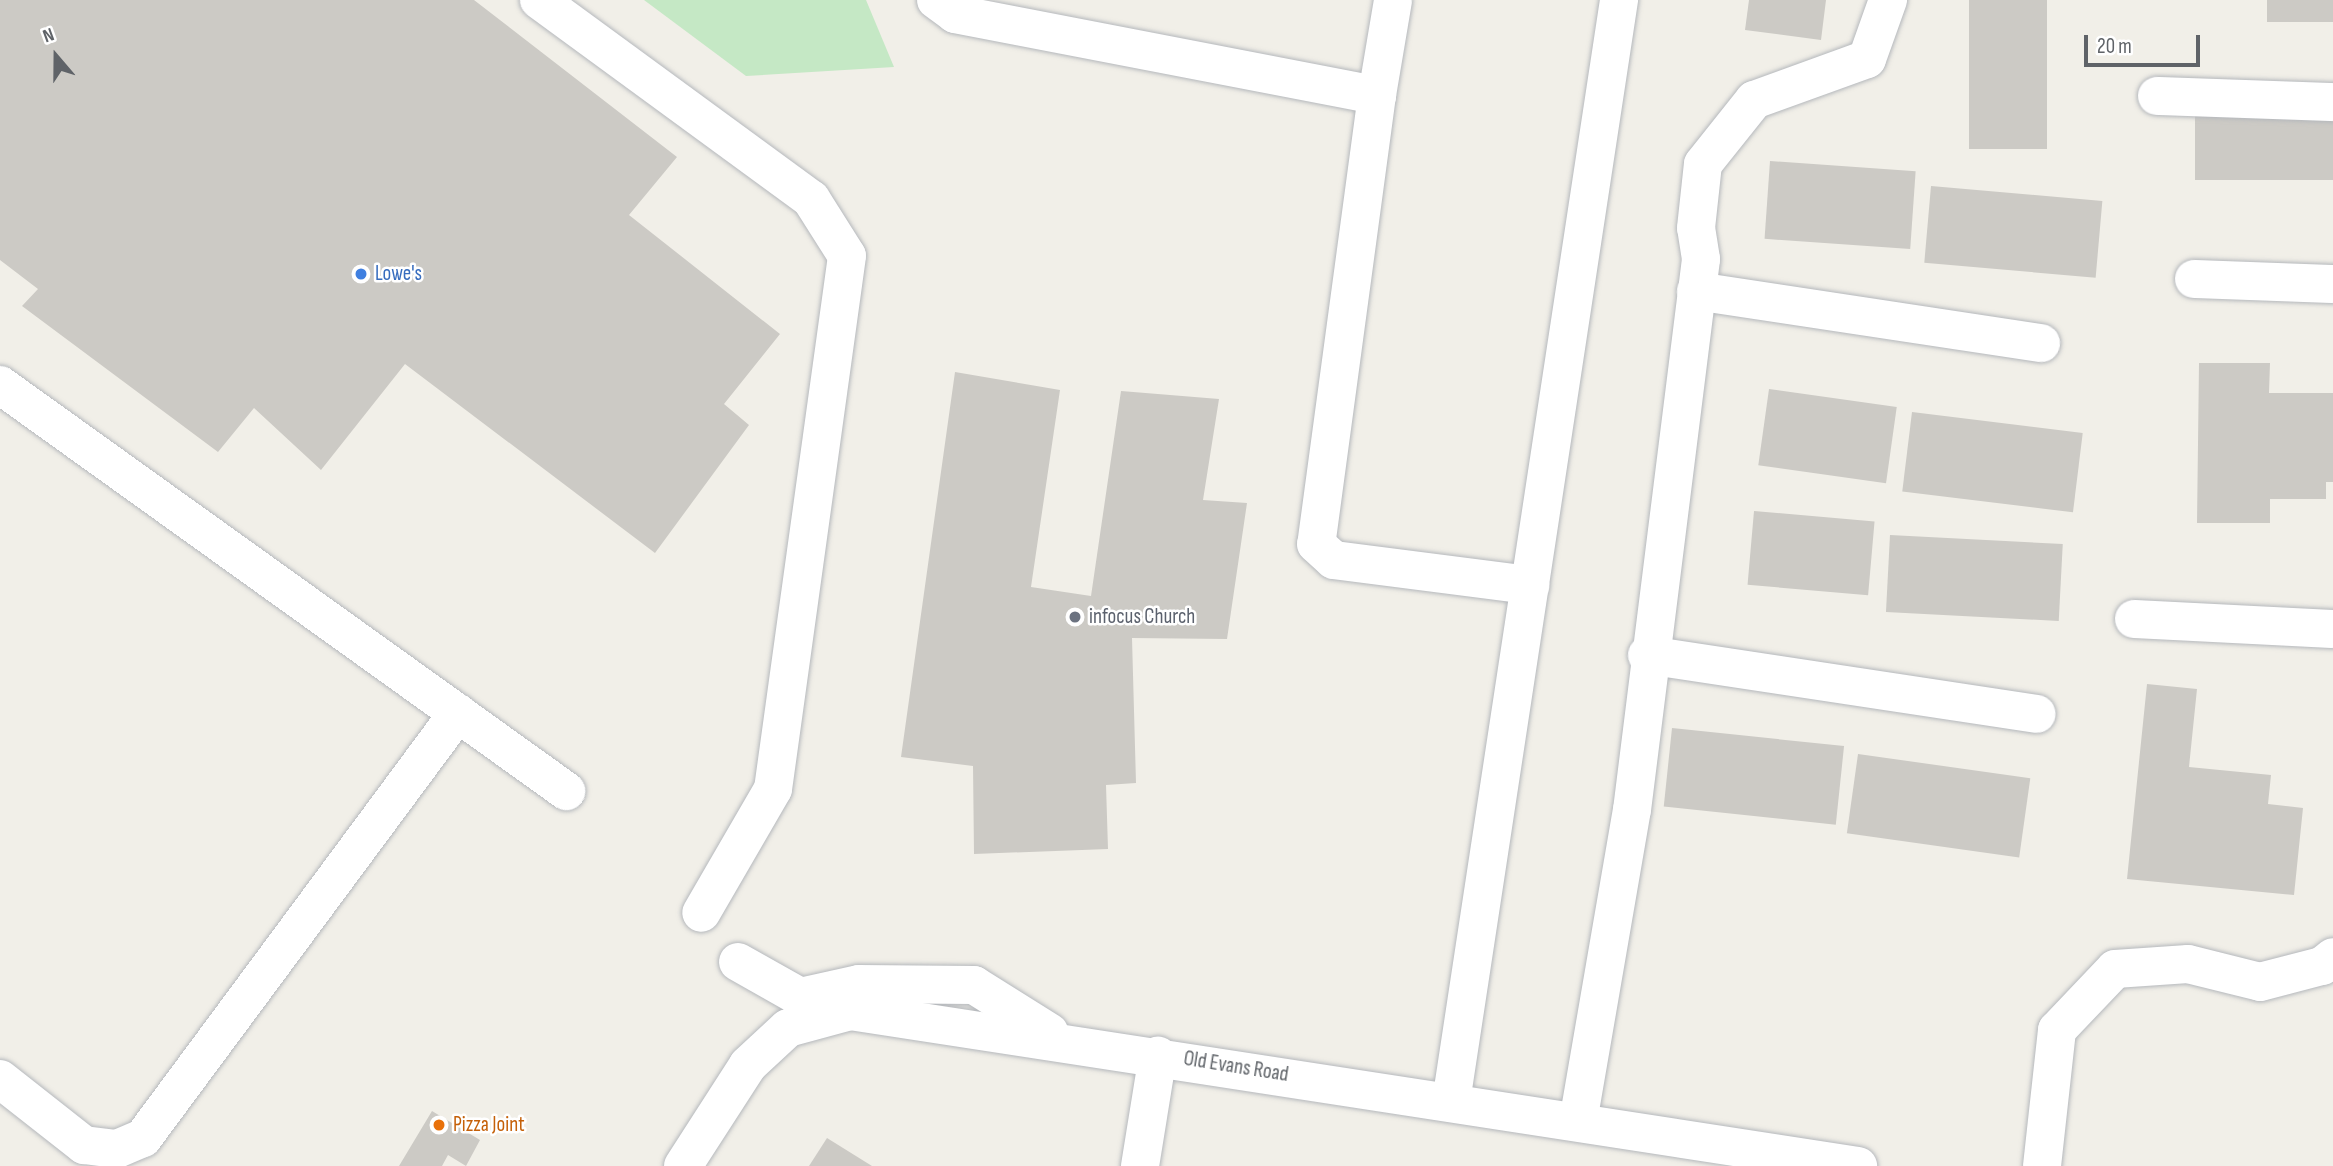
<!DOCTYPE html>
<style>
body{margin:0}
#map{position:relative;width:2333px;height:1166px;overflow:hidden;background:#f1efe8;font-family:"Sofia Sans Condensed",sans-serif}
div>[style]{position:absolute}
[style*='--x']{left:calc(var(--x)*1px);top:calc(var(--y)*1px);width:calc(var(--w)*1px);rotate:calc(var(--a)*1deg)}
.green>*{inset:0;background:#c5e8c5}
.building>*{inset:0;background:#cccac5;transform-origin:0 0}
.roads{filter:drop-shadow(0 0 2px #b5b8bc) drop-shadow(0 0 2px #b5b8bc)}
.minor>*{height:38px;margin:-19px;padding:0 19px;transform-origin:19px;border-radius:19px;background:#fff}
.dots>*{width:19px;height:19px;translate:-50% -50%;box-sizing:border-box;border:4px solid #fff;border-radius:50%}
span{translate:-50% -50%;white-space:nowrap;text-align:center;line-height:1.15;-webkit-text-stroke:5px #fff;paint-order:stroke}
.shop-label{font-size:21px;color:#366cbe}
.left{translate:0 -50%;text-align:left}
.worship-label{font-size:21px;color:#5b616d}
.street-label{font-size:21px;color:#5f6368}
.food-label{font-size:21px;color:#c56008}
.north{position:absolute;left:21px;top:21px;width:70px;height:70px;-webkit-text-stroke:5px #fff;paint-order:stroke;rotate:340deg;font-size:19px;font-weight:700;line-height:28px;text-align:center;color:#5f6368}
.north::after{content:'';display:block;margin:auto;width:24px;height:32px;background:#5f6368;clip-path:polygon(50% 0,100% 100%,50% 72%,0 100%)}
.scale{position:absolute;left:2084px;top:35px;width:116px;height:32px;box-sizing:border-box;border:4px solid #5f6368;border-top:0;padding-left:9px;font-size:21px;line-height:24px;white-space:nowrap;color:#5f6368;-webkit-text-stroke:5px #fff;paint-order:stroke}
</style>
<div id="map">
<div class="green">
<div style="clip-path:polygon(644px 0,866px 0,894px 67px,746px 76px)"></div>
</div>
<div class="building">
<div style="clip-path:polygon(0 0,474px 0,677px 157px,629px 215px,780px 334px,724px 404px,749px 425px,655px 553px,405px 364px,321px 470px,254px 408px,218px 452px,22px 306px,38px 289px,0 260px)"></div>
<div style="clip-path:polygon(1749px 0,1826px 0,1821px 40px,1745px 30px)"></div>
<div style="left:1969px;top:0;width:78px;height:149px"></div>
<div style="left:2267px;top:0;width:66px;height:22px"></div>
<div style="left:2333px;top:116px;width:64px;height:138px;rotate:90deg"></div>
<div style="left:1770px;top:161px;width:146px;height:78px;rotate:4deg"></div>
<div style="left:1931px;top:186px;width:172px;height:77px;rotate:5deg"></div>
<div style="clip-path:polygon(2199px 363px,2270px 363px,2269px 393px,2333px 393px,2333px 482px,2326px 482px,2326px 499px,2270px 499px,2270px 523px,2197px 523px)"></div>
<div style="clip-path:polygon(955px 372px,1060px 390px,1031px 587px,1091px 596px,1121px 391px,1219px 399px,1203px 500px,1247px 503px,1227px 639px,1132px 638px,1136px 783px,1106px 785px,1108px 849px,974px 854px,973px 766px,901px 757px)"></div>
<div style="left:1769px;top:389px;width:129px;height:77px;rotate:8deg"></div>
<div style="left:1912px;top:412px;width:172px;height:80px;rotate:7deg"></div>
<div style="left:1754px;top:511px;width:121px;height:74px;rotate:5deg"></div>
<div style="left:1890px;top:535px;width:173px;height:77px;rotate:3deg"></div>
<div style="clip-path:polygon(2147px 684px,2197px 689px,2189px 767px,2271px 775px,2268px 804px,2303px 808px,2294px 895px,2127px 879px)"></div>
<div style="left:1672px;top:728px;width:173px;height:79px;rotate:6deg"></div>
<div style="left:1858px;top:754px;width:174px;height:80px;rotate:8deg"></div>
<div style="clip-path:polygon(432px 1111px,480px 1140px,466px 1166px,448px 1155px,442px 1166px,399px 1166px)"></div>
<div style="clip-path:polygon(827px 1138px,872px 1166px,809px 1166px)"></div>
</div>
<div class="roads">
<div class="minor">
<div style="--x:539;--y:0;--w:337;--a:36.2"></div>
<div style="--x:811;--y:199;--w:67;--a:57.7"></div>
<div style="--x:847;--y:256;--w:538;--a:97.9"></div>
<div style="--x:773;--y:789;--w:143;--a:120.1"></div>
<div style="--x:936;--y:0;--w:24;--a:36"></div>
<div style="--x:955;--y:14;--w:430;--a:10.9"></div>
<div style="--x:1377;--y:95;--w:453;--a:97.7"></div>
<div style="--x:1316;--y:544;--w:24;--a:42"></div>
<div style="--x:1334;--y:560;--w:198;--a:7.3"></div>
<div style="--x:1377;--y:95;--w:96;--a:-80.4"></div>
<div style="--x:2157;--y:96;--w:176;--a:2"></div>
<div style="--x:2194;--y:279;--w:139;--a:2.1"></div>
<div style="--x:1696;--y:291;--w:349;--a:8.6"></div>
<div style="--x:0;--y:385;--w:697;--a:35.65"></div>
<div style="--x:2134;--y:619;--w:199;--a:2.9"></div>
<div style="--x:1647;--y:655;--w:394;--a:8.6"></div>
<div style="--x:738;--y:962;--w:71;--a:29.4"></div>
<div style="--x:800;--y:997;--w:60;--a:-12.4"></div>
<div style="--x:859;--y:984;--w:115;--a:0.5"></div>
<div style="--x:974;--y:985;--w:89;--a:32.1"></div>
<div style="--x:0;--y:1079;--w:107;--a:38.2"></div>
<div style="--x:84;--y:1145;--w:33;--a:7"></div>
<div style="--x:117;--y:1149;--w:28;--a:-23"></div>
<div style="--x:143;--y:1138;--w:529;--a:-53.46"></div>
<div style="--x:1451;--y:1102;--w:1115;--a:-81.33"></div>
<div style="--x:1578;--y:1122;--w:317;--a:-80.2"></div>
<div style="--x:1632;--y:810;--w:555;--a:-82.86"></div>
<div style="--x:1701;--y:259;--w:31;--a:-99"></div>
<div style="--x:1696;--y:228;--w:64;--a:-83.8"></div>
<div style="--x:1703;--y:164;--w:82;--a:-51.4"></div>
<div style="--x:1754;--y:100;--w:120;--a:-19.9"></div>
<div style="--x:1867;--y:59;--w:63;--a:-70.4"></div>
<div style="--x:683;--y:1166;--w:120;--a:-57.2"></div>
<div style="--x:748;--y:1065;--w:54;--a:-42.8"></div>
<div style="--x:788;--y:1028;--w:64;--a:-15.3"></div>
<div style="--x:850;--y:1011;--w:1020;--a:8.74"></div>
<div style="--x:1140;--y:1166;--w:112;--a:-80.8"></div>
<div style="--x:2042;--y:1166;--w:137;--a:-83.7"></div>
<div style="--x:2057;--y:1030;--w:84;--a:-46.4"></div>
<div style="--x:2115;--y:969;--w:73;--a:-3.9"></div>
<div style="--x:2188;--y:964;--w:74;--a:14"></div>
<div style="--x:2260;--y:982;--w:64;--a:-14.5"></div>
<div style="--x:2322;--y:966;--w:14;--a:-39"></div>
</div>
</div>
<div class="dots">
<div style="left:361px;top:274px;background:#3f7fe0"></div>
<div style="left:1075px;top:617px;background:#6b7280"></div>
<div style="left:439px;top:1125px;background:#e8710a"></div>
</div>
<div class="shop-label">
<span class="left" style="left:375px;top:274px">Lowe's</span>
</div>
<div class="worship-label">
<span class="left" style="left:1089px;top:617px">infocus Church</span>
</div>
<div class="street-label">
<span style="left:1236px;top:1067px;rotate:9deg">Old Evans Road</span>
</div>
<div class="food-label">
<span class="left" style="left:453px;top:1125px">Pizza Joint</span>
</div>
<div class="north">N</div>
<div class="scale">20 m</div>
</div>
